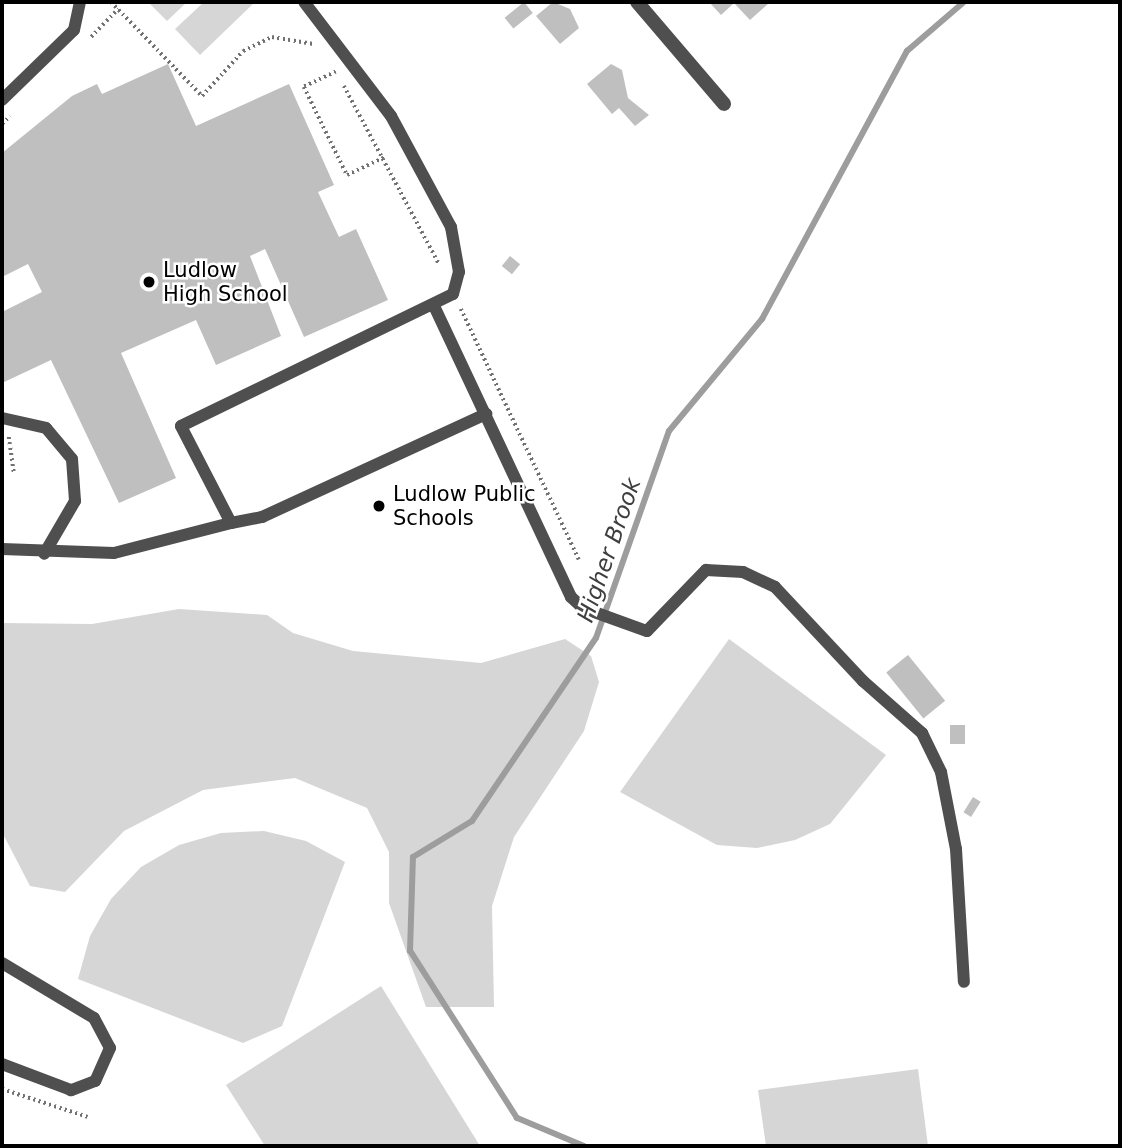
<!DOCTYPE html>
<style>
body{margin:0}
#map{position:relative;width:1122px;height:1148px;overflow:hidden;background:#fff;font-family:"DejaVu Sans",sans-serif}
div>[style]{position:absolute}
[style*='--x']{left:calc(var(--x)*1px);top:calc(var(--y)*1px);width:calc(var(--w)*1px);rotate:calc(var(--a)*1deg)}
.green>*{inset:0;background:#d6d6d6}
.stream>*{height:6px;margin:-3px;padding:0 3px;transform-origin:3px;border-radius:3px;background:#9d9d9d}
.building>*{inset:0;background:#bfbfbf;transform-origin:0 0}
.path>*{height:3.5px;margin-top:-1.75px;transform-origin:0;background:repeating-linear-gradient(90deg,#717171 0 2px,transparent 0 5.5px)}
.lane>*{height:12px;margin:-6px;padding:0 6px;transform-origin:6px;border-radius:6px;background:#4f4f4f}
.street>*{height:14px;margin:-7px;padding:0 7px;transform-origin:7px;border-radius:7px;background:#4f4f4f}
.dots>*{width:19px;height:19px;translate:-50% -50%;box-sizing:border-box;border:4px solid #fff;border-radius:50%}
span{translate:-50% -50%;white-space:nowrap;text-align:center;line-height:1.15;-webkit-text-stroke:5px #fff;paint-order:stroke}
.poi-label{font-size:21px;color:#000}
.left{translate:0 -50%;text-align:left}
.water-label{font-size:23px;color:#3e3e3e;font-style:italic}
.frame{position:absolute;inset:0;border:4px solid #000;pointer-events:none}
</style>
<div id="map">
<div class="green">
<div style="clip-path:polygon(148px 2px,187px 2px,167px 21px)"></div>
<div style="clip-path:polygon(204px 2px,255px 2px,200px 55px,175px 29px)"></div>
<div style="clip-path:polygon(179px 609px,267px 615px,293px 633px,353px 651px,481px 663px,565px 639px,591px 656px,599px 682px,584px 731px,514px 837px,492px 906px,494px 1007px,426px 1007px,389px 903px,389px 852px,367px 808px,295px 778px,203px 790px,124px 831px,65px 892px,30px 886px,2px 832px,2px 623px,92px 624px)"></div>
<div style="clip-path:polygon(729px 639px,886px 755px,830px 824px,795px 840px,757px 848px,717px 845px,620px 792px)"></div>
<div style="clip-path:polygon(264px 831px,306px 841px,345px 862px,282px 1026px,243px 1043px,78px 979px,90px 936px,111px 899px,141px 867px,179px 845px,221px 833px)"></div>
<div style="clip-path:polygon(381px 986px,480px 1146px,265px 1146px,226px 1085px)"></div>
<div style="clip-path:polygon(918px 1069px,928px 1146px,766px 1146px,758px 1090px)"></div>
</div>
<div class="stream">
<div style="--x:584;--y:1146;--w:73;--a:-157.3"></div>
<div style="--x:517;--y:1118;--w:198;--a:-122.6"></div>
<div style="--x:410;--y:951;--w:94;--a:-88.2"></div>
<div style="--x:413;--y:857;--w:69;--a:-31.4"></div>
<div style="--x:472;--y:821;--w:221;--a:-55.9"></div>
<div style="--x:596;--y:638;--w:219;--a:-70.6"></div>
<div style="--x:669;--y:431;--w:146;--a:-50.3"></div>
<div style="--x:762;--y:319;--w:305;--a:-61.6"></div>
<div style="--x:907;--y:51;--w:75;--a:-40.7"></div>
</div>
<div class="building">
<div style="left:524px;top:2px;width:14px;height:25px;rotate:51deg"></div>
<div style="clip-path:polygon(553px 2px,570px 9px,579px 28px,560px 44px,536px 16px)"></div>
<div style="clip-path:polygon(709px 2px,766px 2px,768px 4px,750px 20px,734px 3px,721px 15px)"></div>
<div style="clip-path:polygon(168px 64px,196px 126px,289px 84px,334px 185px,318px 192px,339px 237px,356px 229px,388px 300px,304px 337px,265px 249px,250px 256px,281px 336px,216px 365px,196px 320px,121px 353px,176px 478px,119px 503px,51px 360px,2px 383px,2px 312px,42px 292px,28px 264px,2px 277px,2px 153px,72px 96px,97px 84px,102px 94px)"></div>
<div style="clip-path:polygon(611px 64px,622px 70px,628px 98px,649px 115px,635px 126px,619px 108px,612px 114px,587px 84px)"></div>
<div style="left:510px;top:256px;width:13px;height:13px;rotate:39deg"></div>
<div style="left:908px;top:655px;width:59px;height:28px;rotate:51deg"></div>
<div style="left:950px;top:725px;width:15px;height:19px"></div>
<div style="left:973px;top:797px;width:9px;height:18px;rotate:32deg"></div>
</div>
<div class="path">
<div style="--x:111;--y:2;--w:131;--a:45.9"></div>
<div style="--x:202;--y:96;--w:61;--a:-47.7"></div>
<div style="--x:243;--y:51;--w:32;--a:-26"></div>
<div style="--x:272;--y:37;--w:42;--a:9.7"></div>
<div style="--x:91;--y:37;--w:39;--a:-46"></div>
<div style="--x:336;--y:72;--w:35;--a:155"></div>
<div style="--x:304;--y:87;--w:98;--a:64"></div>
<div style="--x:347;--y:175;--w:42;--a:-25.3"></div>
<div style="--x:344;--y:86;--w:202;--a:61.9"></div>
<div style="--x:2;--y:124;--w:11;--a:-45"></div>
<div style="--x:461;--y:309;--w:277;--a:64.8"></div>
<div style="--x:9;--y:437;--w:37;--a:82"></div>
<div style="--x:2;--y:1089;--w:90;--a:18"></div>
</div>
<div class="lane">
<div style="--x:2;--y:100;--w:100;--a:-44.2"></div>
<div style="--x:74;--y:30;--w:29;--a:-78"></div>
<div style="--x:435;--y:308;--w:319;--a:64.8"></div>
<div style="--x:571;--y:597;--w:16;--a:43"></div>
<div style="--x:583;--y:608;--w:68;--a:19.8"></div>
<div style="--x:647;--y:631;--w:85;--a:-46"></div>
<div style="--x:706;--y:570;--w:37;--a:3"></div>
<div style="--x:743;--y:572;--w:35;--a:25"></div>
<div style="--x:775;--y:587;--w:129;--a:46.9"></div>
<div style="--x:863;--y:681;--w:79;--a:41.4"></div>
<div style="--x:922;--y:733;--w:43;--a:64"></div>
<div style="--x:941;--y:772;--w:78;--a:79"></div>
<div style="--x:956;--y:849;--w:133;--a:86.6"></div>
<div style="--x:2;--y:418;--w:45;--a:12.8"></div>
<div style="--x:46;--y:428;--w:40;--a:50"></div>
<div style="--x:72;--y:459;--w:42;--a:85.9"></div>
<div style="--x:75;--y:501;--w:61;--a:120.3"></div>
<div style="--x:231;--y:523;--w:32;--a:-11"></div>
<div style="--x:262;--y:517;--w:247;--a:-24.7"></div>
<div style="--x:2;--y:549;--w:112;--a:2"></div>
<div style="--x:114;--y:553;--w:121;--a:-14.4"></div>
<div style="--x:231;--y:523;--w:109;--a:-117.3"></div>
<div style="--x:181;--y:426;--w:302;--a:-25.9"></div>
<div style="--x:453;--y:294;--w:23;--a:-75"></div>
<div style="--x:459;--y:272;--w:46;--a:-100.1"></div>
<div style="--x:451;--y:227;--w:126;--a:-118.4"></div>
<div style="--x:391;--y:116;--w:143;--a:-127.3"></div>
<div style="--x:2;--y:963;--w:107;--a:30.9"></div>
<div style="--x:94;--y:1018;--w:34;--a:62"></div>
<div style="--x:110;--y:1048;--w:36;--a:114"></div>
<div style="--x:95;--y:1081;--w:26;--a:159"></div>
<div style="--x:71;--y:1090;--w:74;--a:-159.4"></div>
</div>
<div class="street">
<div style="--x:637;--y:2;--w:134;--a:49.5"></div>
</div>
<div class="dots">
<div style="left:149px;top:282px;background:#000"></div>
<div style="left:379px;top:506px;background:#000"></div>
</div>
<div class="poi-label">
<span class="left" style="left:163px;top:282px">Ludlow<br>High School</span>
<span class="left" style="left:393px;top:506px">Ludlow Public<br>Schools</span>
</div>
<div class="water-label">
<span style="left:609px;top:550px;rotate:-71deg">Higher Brook</span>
</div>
<div class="frame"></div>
</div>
